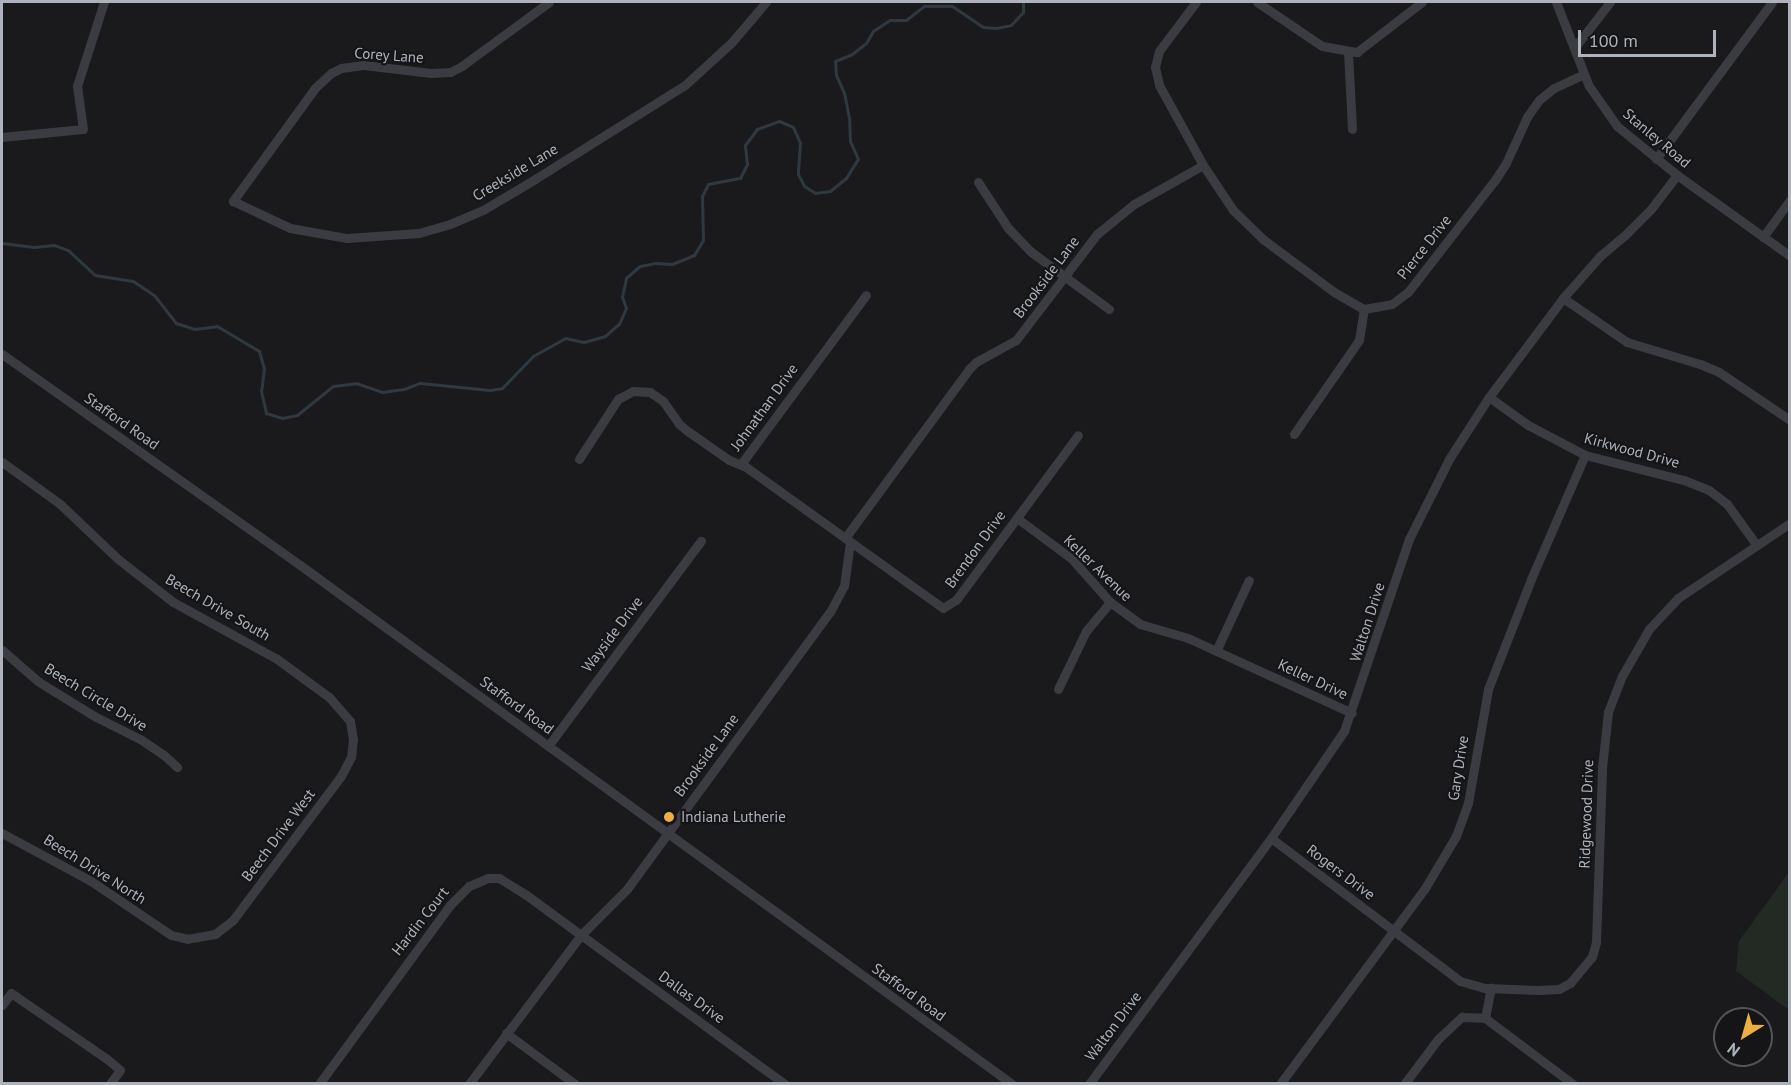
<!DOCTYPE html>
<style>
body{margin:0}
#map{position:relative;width:1791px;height:1085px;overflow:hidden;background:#1a1a1c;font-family:"PT Sans",sans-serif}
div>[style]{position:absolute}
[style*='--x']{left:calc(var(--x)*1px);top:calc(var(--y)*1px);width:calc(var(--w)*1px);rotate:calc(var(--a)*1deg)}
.green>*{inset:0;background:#222a23}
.stream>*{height:3px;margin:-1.5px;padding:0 1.5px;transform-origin:1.5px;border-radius:1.5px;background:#303940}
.minor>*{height:9px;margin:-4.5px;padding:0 4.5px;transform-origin:4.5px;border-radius:4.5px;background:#3b3c41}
.dots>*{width:16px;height:16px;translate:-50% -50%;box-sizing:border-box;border:3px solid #151517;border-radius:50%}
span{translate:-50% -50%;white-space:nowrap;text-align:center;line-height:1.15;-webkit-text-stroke:4.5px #151517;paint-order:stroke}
.street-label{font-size:15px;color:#adb2bb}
.poi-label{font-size:15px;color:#adb2bb}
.left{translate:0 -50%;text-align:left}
.frame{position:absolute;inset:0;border:3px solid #adb2bb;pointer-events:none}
.north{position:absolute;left:1713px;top:1007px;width:60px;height:60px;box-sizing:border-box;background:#151517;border:2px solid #525459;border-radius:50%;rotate:217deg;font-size:16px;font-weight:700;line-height:24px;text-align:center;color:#adb2bb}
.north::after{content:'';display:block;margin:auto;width:21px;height:27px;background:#edaf41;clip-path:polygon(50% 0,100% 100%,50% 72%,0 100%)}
.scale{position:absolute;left:1578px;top:30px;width:138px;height:27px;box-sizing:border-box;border:3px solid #adb2bb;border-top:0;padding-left:8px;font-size:18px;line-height:21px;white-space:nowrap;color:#adb2bb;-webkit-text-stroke:4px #151517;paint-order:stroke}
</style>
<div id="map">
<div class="green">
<div style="clip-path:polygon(1789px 872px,1790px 1010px,1789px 1010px,1736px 971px,1739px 941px)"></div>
</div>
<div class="stream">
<div style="--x:2;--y:243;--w:32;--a:7"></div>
<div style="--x:34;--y:247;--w:20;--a:-6"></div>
<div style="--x:54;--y:245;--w:15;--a:20"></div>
<div style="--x:68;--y:250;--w:37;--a:43"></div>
<div style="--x:95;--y:275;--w:38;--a:9"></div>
<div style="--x:133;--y:281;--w:25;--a:34"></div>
<div style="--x:154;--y:295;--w:36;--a:52"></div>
<div style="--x:176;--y:323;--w:19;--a:18"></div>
<div style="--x:194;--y:329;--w:23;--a:-7"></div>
<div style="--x:217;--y:326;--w:49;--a:30.8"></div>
<div style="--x:259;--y:351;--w:18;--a:74"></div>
<div style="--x:264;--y:368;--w:23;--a:97"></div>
<div style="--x:261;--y:391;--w:23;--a:77"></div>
<div style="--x:266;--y:413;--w:17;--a:17"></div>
<div style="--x:282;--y:418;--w:15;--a:-11"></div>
<div style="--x:297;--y:415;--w:46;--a:-38.9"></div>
<div style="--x:333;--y:386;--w:23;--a:-7"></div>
<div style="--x:356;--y:383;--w:28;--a:19"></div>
<div style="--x:382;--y:392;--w:22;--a:-8"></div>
<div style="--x:404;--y:389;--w:17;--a:-21"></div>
<div style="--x:420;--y:383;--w:70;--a:5.7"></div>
<div style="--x:490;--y:390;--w:12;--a:-9"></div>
<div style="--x:502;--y:388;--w:45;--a:-45.9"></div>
<div style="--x:533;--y:356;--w:37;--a:-29"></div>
<div style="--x:565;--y:338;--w:19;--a:12"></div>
<div style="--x:584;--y:342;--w:22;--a:-16"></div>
<div style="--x:605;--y:336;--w:18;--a:-41"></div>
<div style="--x:619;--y:324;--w:17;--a:-66"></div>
<div style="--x:626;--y:308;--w:12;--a:-110"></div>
<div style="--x:622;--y:297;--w:19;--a:-78"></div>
<div style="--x:626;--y:278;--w:18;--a:-41"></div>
<div style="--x:640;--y:266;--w:15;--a:-11"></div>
<div style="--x:655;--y:263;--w:17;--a:3"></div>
<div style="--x:672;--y:264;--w:24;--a:-22"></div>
<div style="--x:694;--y:255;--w:17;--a:-59"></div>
<div style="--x:703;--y:240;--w:44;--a:-91.3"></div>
<div style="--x:702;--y:196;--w:13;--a:-63"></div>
<div style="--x:708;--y:184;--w:33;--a:-11"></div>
<div style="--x:740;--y:178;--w:16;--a:-63"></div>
<div style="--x:747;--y:164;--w:19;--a:-96"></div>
<div style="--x:745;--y:145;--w:20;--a:-53"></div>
<div style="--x:757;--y:129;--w:23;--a:-20"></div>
<div style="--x:779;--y:121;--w:15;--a:23"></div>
<div style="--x:793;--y:127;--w:17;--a:66"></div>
<div style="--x:800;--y:143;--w:31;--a:94"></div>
<div style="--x:798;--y:174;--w:13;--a:63"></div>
<div style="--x:804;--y:186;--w:13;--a:32"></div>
<div style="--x:815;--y:193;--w:15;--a:-8"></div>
<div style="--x:830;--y:191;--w:21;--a:-39"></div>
<div style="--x:846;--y:178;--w:22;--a:-58"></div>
<div style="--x:858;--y:159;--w:20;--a:-114"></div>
<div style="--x:850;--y:141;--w:23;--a:-92"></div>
<div style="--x:849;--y:118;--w:25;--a:-101"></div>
<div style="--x:844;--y:93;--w:20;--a:-114"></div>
<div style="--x:836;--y:75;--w:14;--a:-94"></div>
<div style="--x:835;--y:61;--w:18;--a:-22"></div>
<div style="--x:852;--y:54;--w:18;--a:-38"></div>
<div style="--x:866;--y:43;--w:14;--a:-60"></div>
<div style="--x:873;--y:31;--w:20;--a:-33"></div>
<div style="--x:890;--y:20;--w:16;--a:0"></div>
<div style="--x:906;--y:20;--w:23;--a:-38"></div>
<div style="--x:924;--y:6;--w:28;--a:0"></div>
<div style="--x:952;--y:6;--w:37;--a:34"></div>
<div style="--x:983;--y:27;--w:13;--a:4"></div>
<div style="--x:996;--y:28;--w:15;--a:-11"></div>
<div style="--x:1011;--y:25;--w:18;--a:-47"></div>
<div style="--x:1023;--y:12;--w:10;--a:-90"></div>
</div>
<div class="minor">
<div style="--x:549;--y:2;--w:108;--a:143.7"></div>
<div style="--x:462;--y:66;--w:13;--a:153"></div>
<div style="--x:450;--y:72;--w:19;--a:177"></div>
<div style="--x:431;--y:73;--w:68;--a:-173.3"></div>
<div style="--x:363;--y:65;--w:22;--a:172"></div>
<div style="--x:341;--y:68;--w:11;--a:153"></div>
<div style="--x:331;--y:73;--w:22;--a:137"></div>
<div style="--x:315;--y:88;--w:140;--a:126"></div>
<div style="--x:233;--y:201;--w:63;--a:25.3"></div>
<div style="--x:290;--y:228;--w:58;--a:10"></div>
<div style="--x:347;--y:238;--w:72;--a:-4"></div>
<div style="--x:419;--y:233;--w:32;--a:-16"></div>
<div style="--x:450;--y:224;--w:36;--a:-23"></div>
<div style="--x:483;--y:210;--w:61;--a:-30.8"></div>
<div style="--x:535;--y:179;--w:177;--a:-32.1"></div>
<div style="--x:685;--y:85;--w:62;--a:-42.4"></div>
<div style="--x:731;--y:43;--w:54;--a:-49.5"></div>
<div style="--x:1196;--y:2;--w:61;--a:127.1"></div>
<div style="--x:1159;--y:51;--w:16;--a:104"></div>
<div style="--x:1155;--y:67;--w:18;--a:77"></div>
<div style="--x:1159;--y:85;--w:91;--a:61.2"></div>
<div style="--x:1203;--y:165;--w:54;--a:56.3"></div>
<div style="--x:1233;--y:210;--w:43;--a:44.1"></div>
<div style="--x:1264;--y:240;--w:87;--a:36.6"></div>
<div style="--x:1334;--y:292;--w:34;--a:30"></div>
<div style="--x:1364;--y:309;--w:28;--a:-10"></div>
<div style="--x:1392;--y:304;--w:20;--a:-37"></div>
<div style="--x:1408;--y:292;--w:142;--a:-52.2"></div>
<div style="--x:1495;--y:180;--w:20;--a:-57"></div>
<div style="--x:1506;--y:163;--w:51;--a:-65.5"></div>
<div style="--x:1527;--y:117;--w:21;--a:-55"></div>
<div style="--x:1539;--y:100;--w:19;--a:-39"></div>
<div style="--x:1554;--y:88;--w:33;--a:-25"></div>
<div style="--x:1257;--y:2;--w:78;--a:34.1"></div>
<div style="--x:1322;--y:46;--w:36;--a:10"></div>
<div style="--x:1357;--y:52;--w:82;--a:-37.6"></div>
<div style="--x:1556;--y:2;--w:90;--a:68.6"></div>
<div style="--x:1589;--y:86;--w:49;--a:55"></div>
<div style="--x:1617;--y:126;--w:77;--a:39.2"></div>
<div style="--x:1677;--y:175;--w:139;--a:35.6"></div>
<div style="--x:1575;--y:47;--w:57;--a:-52.1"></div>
<div style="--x:1348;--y:52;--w:77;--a:87"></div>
<div style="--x:2;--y:137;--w:81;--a:-5.6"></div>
<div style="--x:83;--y:129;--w:43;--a:-97.9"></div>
<div style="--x:77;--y:86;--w:88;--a:-72.2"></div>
<div style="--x:1656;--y:159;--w:195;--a:-53.5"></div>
<div style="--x:978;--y:182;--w:55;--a:56.9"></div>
<div style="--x:1008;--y:228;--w:32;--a:46"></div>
<div style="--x:1030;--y:251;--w:98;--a:36.3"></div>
<div style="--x:1763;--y:237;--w:46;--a:-53.9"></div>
<div style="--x:1563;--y:298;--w:78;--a:34.5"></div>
<div style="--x:1627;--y:342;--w:76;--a:16.8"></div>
<div style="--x:1700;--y:364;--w:21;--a:23"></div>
<div style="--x:1719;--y:372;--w:86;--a:34.1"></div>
<div style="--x:2;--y:354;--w:365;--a:35.3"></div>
<div style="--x:300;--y:565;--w:881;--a:36.09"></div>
<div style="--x:1489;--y:397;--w:48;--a:35.7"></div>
<div style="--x:1528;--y:425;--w:64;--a:27.8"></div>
<div style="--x:1585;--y:455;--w:102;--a:14.2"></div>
<div style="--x:1684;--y:480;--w:27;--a:22"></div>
<div style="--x:1709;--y:490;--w:23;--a:38"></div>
<div style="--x:1727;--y:504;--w:48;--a:54.3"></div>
<div style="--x:1294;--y:434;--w:114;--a:-55.3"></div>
<div style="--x:1359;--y:340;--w:31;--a:-81"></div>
<div style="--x:579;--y:459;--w:72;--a:-57"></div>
<div style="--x:618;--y:399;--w:17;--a:-28"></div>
<div style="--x:633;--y:391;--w:17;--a:3"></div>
<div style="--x:650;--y:392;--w:16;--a:35"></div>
<div style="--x:663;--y:401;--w:28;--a:55"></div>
<div style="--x:679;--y:424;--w:13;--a:39"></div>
<div style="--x:689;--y:432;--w:49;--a:35"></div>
<div style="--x:729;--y:460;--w:18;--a:22"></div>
<div style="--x:746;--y:467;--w:242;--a:35.6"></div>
<div style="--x:943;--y:608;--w:15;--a:-32"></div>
<div style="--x:956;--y:600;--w:205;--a:-53.5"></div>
<div style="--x:2;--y:462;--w:72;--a:35.9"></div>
<div style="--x:60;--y:504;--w:80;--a:43.5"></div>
<div style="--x:118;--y:559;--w:70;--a:38"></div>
<div style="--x:173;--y:602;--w:119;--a:28.7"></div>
<div style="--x:277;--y:659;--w:64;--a:36.2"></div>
<div style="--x:329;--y:697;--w:32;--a:49"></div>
<div style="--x:350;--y:721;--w:18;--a:81"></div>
<div style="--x:353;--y:739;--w:18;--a:96"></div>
<div style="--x:351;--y:757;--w:21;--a:118"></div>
<div style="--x:341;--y:776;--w:180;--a:126.9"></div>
<div style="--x:233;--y:920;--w:23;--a:142"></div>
<div style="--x:215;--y:934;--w:27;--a:170"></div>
<div style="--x:188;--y:939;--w:17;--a:-167"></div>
<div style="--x:171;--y:935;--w:97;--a:-146"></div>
<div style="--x:91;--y:881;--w:101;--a:-151.7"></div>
<div style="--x:741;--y:464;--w:210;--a:-53.5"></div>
<div style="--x:1017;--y:518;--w:69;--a:36.7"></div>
<div style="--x:1072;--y:559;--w:57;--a:48.5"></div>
<div style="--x:1110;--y:602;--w:37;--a:36"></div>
<div style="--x:1140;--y:624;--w:50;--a:16.3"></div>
<div style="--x:1188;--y:638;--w:180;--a:24.6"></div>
<div style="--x:845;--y:538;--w:211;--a:-53.7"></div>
<div style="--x:970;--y:368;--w:8;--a:-45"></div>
<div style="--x:976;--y:362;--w:46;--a:-28.8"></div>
<div style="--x:1016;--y:340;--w:133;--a:-52.6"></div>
<div style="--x:1097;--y:234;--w:48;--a:-39"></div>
<div style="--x:1134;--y:204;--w:79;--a:-29.5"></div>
<div style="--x:2;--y:650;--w:49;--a:40.9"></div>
<div style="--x:39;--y:682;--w:67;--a:31.6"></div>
<div style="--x:96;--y:717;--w:49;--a:26.6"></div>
<div style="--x:140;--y:739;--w:29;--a:34"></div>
<div style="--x:164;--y:755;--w:18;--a:43"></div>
<div style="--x:1216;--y:651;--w:78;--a:-65.1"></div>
<div style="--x:1058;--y:689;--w:64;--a:-64.2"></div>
<div style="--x:1086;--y:631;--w:38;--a:-50"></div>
<div style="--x:548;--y:746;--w:256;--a:-53.3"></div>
<div style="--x:1271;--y:838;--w:237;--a:37.1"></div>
<div style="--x:1460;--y:981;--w:26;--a:16"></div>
<div style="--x:1485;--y:988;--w:53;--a:2.2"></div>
<div style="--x:1538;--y:990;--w:21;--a:-3"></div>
<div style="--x:1559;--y:989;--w:13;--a:-29"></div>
<div style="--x:1570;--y:983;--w:34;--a:-50"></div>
<div style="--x:1592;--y:957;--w:16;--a:-75"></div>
<div style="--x:1596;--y:942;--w:174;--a:-88"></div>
<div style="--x:1602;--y:768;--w:56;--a:-83.9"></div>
<div style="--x:1608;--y:712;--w:39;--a:-69"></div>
<div style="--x:1622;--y:676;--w:54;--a:-60.1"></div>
<div style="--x:1649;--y:629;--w:42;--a:-46.9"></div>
<div style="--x:1678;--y:598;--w:135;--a:-33.8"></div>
<div style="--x:2;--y:1005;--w:15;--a:-53"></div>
<div style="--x:11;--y:993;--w:116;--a:34.5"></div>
<div style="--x:107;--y:1059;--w:17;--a:40"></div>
<div style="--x:120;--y:1070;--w:17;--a:126"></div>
<div style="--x:1485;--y:1018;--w:31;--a:-79"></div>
<div style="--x:506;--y:1033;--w:86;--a:36.5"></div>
<div style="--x:1405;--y:1083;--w:55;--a:-53.1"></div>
<div style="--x:1438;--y:1039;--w:33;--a:-43"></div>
<div style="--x:1462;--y:1017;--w:23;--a:2"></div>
<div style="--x:1485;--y:1018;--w:110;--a:36.9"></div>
<div style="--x:319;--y:1084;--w:222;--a:-53.8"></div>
<div style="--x:450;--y:905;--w:27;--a:-45"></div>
<div style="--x:469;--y:886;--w:21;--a:-23"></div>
<div style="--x:488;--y:878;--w:11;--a:0"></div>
<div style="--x:499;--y:878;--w:31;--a:32"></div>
<div style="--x:525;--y:894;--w:322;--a:36.2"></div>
<div style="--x:469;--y:1084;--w:186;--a:-53.1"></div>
<div style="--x:581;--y:935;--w:65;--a:-45"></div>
<div style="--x:627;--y:889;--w:343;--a:-53.8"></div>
<div style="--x:830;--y:612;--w:30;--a:-62"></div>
<div style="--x:844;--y:586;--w:44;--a:-82.2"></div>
<div style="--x:1089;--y:1084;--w:306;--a:-53.5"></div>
<div style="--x:1271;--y:838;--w:130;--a:-55.7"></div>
<div style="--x:1344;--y:731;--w:203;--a:-71.3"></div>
<div style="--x:1409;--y:539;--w:89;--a:-63.4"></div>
<div style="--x:1449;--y:459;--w:74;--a:-57.2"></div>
<div style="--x:1489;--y:397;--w:124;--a:-53.2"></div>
<div style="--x:1563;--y:298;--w:56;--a:-48.6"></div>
<div style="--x:1600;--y:256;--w:33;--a:-40"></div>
<div style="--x:1625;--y:235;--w:37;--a:-45"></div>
<div style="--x:1651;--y:209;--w:43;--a:-52.6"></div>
<div style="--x:1280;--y:1084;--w:244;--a:-53.5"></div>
<div style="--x:1425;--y:888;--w:61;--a:-59.2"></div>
<div style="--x:1456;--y:836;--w:35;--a:-70"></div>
<div style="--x:1468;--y:803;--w:116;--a:-80"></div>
<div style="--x:1488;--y:689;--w:118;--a:-68.6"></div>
<div style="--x:1531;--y:579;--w:135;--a:-66.5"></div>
</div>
<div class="dots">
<div style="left:669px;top:817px;background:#edaf41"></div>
</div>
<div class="street-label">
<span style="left:389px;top:55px;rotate:4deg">Corey Lane</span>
<span style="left:1657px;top:138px;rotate:40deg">Stanley Road</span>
<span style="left:515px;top:172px;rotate:-31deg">Creekside Lane</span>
<span style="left:1424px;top:247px;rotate:-52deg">Pierce Drive</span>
<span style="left:1046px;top:277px;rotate:-53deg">Brookside Lane</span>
<span style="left:764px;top:407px;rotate:-54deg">Johnathan Drive</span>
<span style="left:122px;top:421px;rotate:35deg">Stafford Road</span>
<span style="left:1632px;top:450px;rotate:15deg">Kirkwood Drive</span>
<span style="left:975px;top:549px;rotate:-54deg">Brendon Drive</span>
<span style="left:1098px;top:568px;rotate:44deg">Keller Avenue</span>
<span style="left:218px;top:607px;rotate:30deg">Beech Drive South</span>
<span style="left:1367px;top:622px;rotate:-72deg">Walton Drive</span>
<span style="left:612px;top:634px;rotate:-53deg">Wayside Drive</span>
<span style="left:1313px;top:679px;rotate:25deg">Keller Drive</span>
<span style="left:96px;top:697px;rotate:31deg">Beech Circle Drive</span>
<span style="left:517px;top:705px;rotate:36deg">Stafford Road</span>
<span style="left:706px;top:755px;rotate:-54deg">Brookside Lane</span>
<span style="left:1458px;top:768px;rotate:-81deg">Gary Drive</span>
<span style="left:1586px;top:814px;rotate:-88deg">Ridgewood Drive</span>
<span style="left:278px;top:835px;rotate:-53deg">Beech Drive West</span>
<span style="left:95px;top:869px;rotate:32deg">Beech Drive North</span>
<span style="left:1341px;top:872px;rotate:37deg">Rogers Drive</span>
<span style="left:420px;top:921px;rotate:-52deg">Hardin Court</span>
<span style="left:909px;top:992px;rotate:36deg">Stafford Road</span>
<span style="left:692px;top:997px;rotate:36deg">Dallas Drive</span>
<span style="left:1113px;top:1026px;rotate:-53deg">Walton Drive</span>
</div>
<div class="poi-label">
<span class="left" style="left:681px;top:817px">Indiana Lutherie</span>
</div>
<div class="frame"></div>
<div class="north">N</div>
<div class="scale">100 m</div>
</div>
